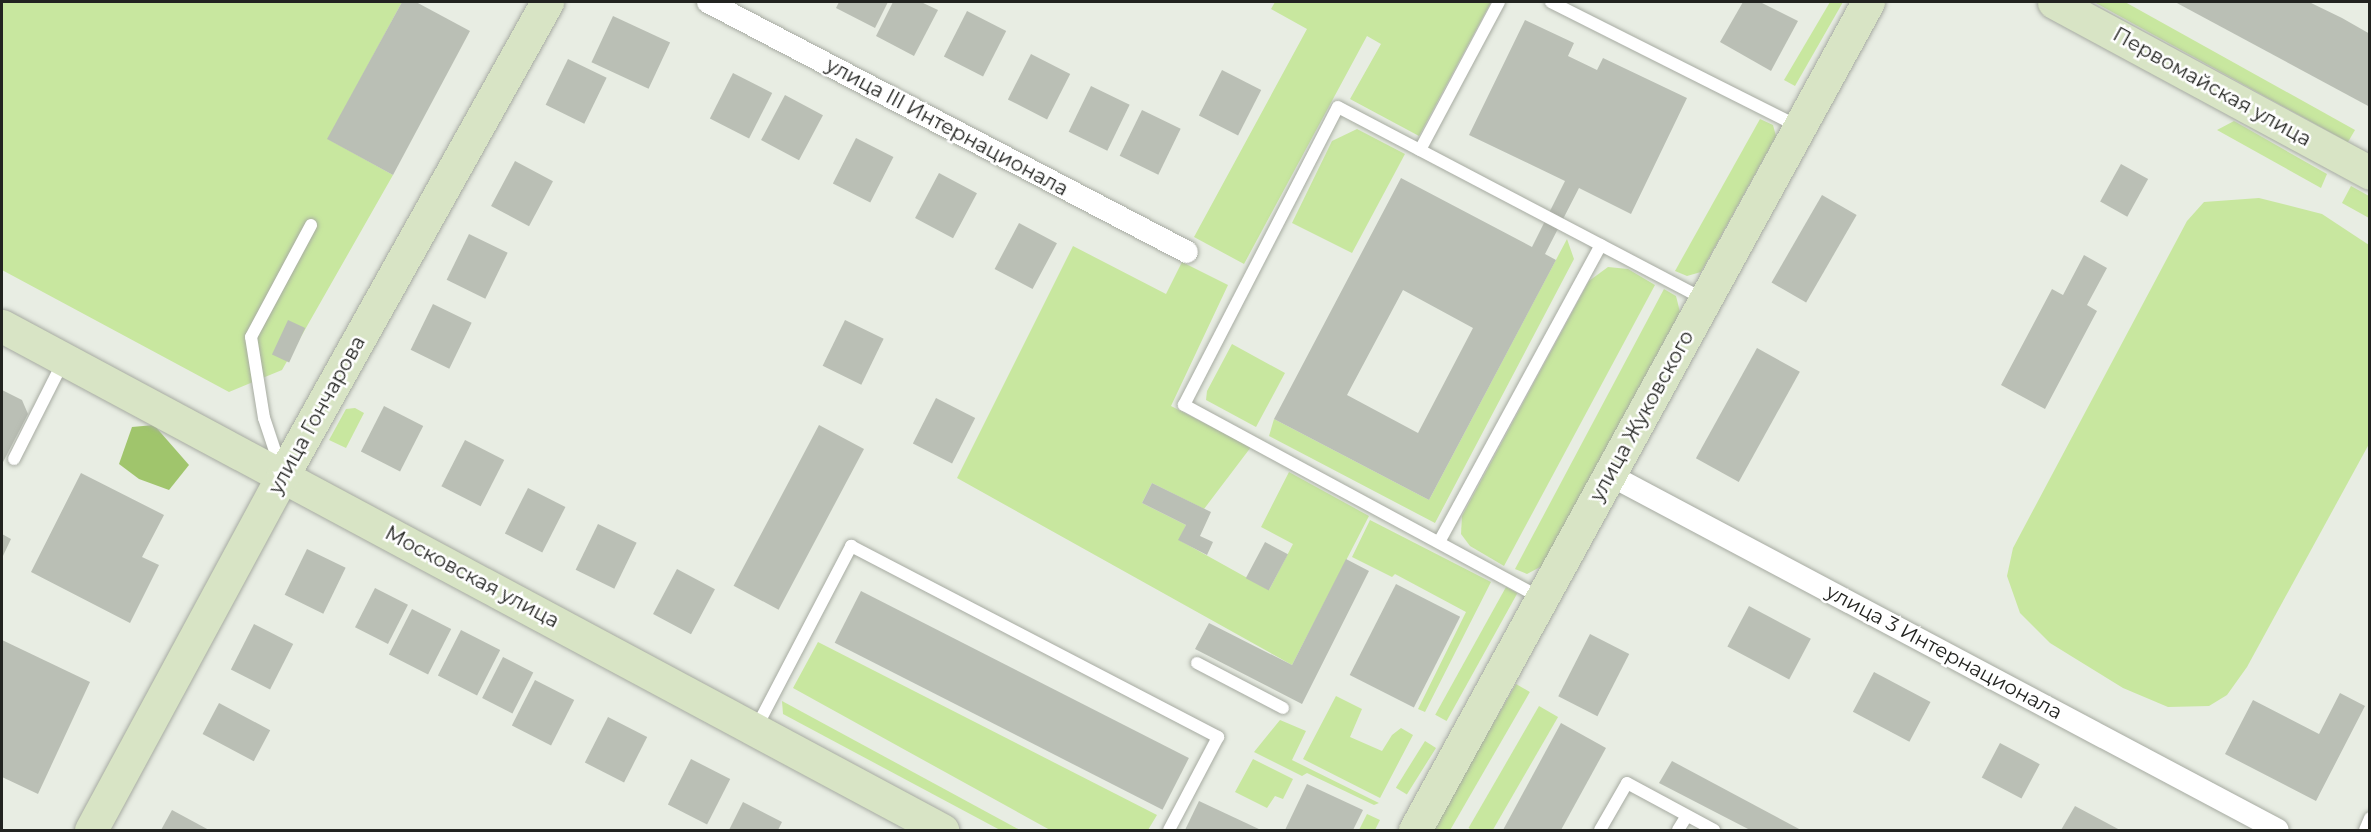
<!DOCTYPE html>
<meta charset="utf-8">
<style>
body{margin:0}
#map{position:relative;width:2371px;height:832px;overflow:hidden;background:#e8ede3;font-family:Montserrat,sans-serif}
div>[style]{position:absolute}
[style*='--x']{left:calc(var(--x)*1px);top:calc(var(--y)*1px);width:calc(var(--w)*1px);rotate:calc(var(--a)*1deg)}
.green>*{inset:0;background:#c8e79f;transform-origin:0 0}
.forest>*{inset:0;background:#a0c56c}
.building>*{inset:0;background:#babfb5;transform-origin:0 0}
.roads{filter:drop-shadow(0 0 2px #a7aba2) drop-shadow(0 0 2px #a7aba2)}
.lane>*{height:12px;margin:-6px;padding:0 6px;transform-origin:6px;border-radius:6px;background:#fff}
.street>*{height:22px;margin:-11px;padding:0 11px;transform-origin:11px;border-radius:11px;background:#fff}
.secondary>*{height:33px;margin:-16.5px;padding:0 16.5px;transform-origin:16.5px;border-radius:16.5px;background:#d8e4c5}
span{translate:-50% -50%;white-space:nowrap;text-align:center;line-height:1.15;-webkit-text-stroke:5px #fff;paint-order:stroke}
.street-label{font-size:20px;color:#222320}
.frame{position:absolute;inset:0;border:3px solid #222320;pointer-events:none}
</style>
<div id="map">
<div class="green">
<div style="clip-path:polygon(2px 2px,402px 2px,328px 139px,393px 175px,282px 370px,229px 392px,2px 270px)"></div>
<div style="clip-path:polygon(1275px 2px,1491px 2px,1419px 136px,1350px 99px,1381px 44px,1367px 36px,1244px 264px,1194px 237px,1307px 29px,1271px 9px)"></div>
<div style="clip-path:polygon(1830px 2px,1843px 2px,1795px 86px,1784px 80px)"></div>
<div style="clip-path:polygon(2094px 2px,2125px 2px,2355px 130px,2348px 142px)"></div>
<div style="clip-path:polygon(1760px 119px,1773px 125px,1776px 136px,1701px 272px,1687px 276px,1675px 271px)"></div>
<div style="clip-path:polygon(2234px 121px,2327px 174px,2321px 188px,2217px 130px)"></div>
<div style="clip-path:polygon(1357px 129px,1405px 154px,1352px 253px,1292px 223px,1332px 141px)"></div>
<div style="clip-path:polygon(2351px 186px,2369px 196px,2369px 218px,2342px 203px)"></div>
<div style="clip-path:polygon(2259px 198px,2322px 214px,2369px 245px,2369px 444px,2247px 667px,2227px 695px,2209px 706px,2168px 707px,2123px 688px,2050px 643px,2020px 613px,2007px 576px,2013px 548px,2187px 221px,2204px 202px)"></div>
<div style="clip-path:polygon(1567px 239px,1574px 259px,1435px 523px,1269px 436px,1274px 419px,1429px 500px)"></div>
<div style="clip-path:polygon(1073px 246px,1166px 294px,1182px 262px,1228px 285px,1171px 406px,1251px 447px,1204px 509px,1152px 483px,1142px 503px,1186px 525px,1179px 540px,1269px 590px,1293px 544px,1261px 527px,1289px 472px,1369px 516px,1292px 665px,957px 478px)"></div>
<div style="clip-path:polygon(1608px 267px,1628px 269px,1655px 285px,1504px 566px,1470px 546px,1461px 534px,1462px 516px,1589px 281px)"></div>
<div style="clip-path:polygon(1664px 289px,1676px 296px,1680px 312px,1542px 566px,1527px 574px,1515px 569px)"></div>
<div style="clip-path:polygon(1232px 344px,1285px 373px,1256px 427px,1206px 400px,1207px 391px)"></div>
<div style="clip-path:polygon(355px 408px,364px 413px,346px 448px,329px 440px,346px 409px)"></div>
<div style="clip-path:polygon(1370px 520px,1491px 582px,1425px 712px,1418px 709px,1466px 612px,1395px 574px,1392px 577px,1352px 557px)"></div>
<div style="left:1506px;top:587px;width:13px;height:146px;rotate:29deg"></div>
<div style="clip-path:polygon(818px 642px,1157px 815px,1148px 830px,1050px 830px,793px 688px)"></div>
<div style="left:1516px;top:684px;width:16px;height:166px;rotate:30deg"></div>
<div style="clip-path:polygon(1336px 696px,1362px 709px,1350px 737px,1382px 751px,1392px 735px,1401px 728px,1413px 735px,1380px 798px,1303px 759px)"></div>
<div style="clip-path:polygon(782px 701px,1020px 830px,1000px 830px,783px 714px)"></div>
<div style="left:1539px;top:706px;width:22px;height:141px;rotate:30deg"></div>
<div style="clip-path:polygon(1280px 720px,1306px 731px,1292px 760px,1379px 803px,1374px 805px,1307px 773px,1302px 776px,1254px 752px)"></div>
<div style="left:1425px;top:741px;width:13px;height:55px;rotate:32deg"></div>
<div style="clip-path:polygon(1253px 759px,1293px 779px,1283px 799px,1275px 796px,1267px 808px,1235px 792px)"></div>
<div style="clip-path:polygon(1367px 814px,1380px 820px,1375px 830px,1359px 830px)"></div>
</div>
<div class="forest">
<div style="clip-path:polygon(154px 425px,189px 465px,169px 490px,139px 479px,119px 464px,132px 427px)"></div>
</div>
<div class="building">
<div style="clip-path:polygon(402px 2px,416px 2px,470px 31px,393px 175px,327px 139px)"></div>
<div style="clip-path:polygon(839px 2px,888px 2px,875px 28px,836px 8px)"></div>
<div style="clip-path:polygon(893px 2px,921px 2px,938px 10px,914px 56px,876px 36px)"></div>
<div style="clip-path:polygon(1743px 2px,1760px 2px,1798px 21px,1771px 71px,1720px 42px)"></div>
<div style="clip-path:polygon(2175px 2px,2309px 2px,2342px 18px,2370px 34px,2370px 107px)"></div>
<div style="left:967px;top:11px;width:44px;height:51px;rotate:27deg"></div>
<div style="left:613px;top:16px;width:63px;height:51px;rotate:25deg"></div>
<div style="clip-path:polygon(evenodd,1525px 20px,1574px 43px,1568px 56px,1597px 70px,1603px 58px,1687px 98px,1631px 214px,1579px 188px,1545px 254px,1556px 260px,1429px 500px,1274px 419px,1401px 178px,1532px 247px,1565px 181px,1469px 135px,1525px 20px,1403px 290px,1473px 328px,1418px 433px,1347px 395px,1403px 290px)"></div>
<div style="left:1031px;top:54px;width:44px;height:51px;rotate:27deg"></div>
<div style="left:568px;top:59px;width:43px;height:51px;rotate:26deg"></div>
<div style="left:1222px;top:70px;width:44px;height:51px;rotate:27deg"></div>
<div style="left:733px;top:73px;width:44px;height:51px;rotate:27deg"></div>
<div style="left:1091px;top:86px;width:43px;height:51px;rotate:26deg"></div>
<div style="left:785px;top:95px;width:43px;height:51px;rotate:28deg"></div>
<div style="left:1142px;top:110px;width:43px;height:51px;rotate:26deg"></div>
<div style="left:856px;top:138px;width:42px;height:51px;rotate:27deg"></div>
<div style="left:515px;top:161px;width:43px;height:51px;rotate:28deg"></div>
<div style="left:2121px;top:164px;width:31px;height:43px;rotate:29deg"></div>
<div style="left:939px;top:173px;width:43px;height:51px;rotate:28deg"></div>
<div style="left:1822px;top:195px;width:40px;height:101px;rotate:30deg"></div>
<div style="left:1019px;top:223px;width:43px;height:52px;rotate:28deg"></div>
<div style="left:469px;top:234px;width:43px;height:51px;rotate:26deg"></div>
<div style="clip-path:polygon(2084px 255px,2107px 268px,2087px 305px,2097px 311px,2045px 409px,2001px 385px,2052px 289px,2063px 295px)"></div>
<div style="left:433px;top:304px;width:43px;height:51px;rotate:26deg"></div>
<div style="left:288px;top:320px;width:19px;height:38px;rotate:25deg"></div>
<div style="left:845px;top:320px;width:43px;height:51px;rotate:26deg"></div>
<div style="left:1757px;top:348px;width:49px;height:126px;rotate:29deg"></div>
<div style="clip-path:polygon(2px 390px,22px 400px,28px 414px,2px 464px)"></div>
<div style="left:936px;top:398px;width:44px;height:51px;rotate:27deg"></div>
<div style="left:384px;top:406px;width:44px;height:51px;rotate:27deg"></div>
<div style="left:819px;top:425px;width:51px;height:182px;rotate:28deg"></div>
<div style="left:465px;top:440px;width:44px;height:52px;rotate:27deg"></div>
<div style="clip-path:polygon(81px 473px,164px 515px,142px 557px,159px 565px,130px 623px,31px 572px)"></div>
<div style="clip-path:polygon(1152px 483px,1211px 512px,1200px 536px,1213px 542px,1207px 555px,1178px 540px,1186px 525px,1142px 503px)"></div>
<div style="left:528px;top:488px;width:42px;height:51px;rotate:27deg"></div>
<div style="left:598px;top:524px;width:43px;height:51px;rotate:26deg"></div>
<div style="clip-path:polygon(2px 534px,11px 539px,2px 558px)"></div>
<div style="left:1265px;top:542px;width:26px;height:41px;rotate:28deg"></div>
<div style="left:307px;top:549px;width:43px;height:51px;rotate:26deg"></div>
<div style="clip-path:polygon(1346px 559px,1369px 571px,1302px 704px,1195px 649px,1209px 623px,1292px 665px)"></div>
<div style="left:677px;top:569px;width:43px;height:51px;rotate:28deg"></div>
<div style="left:1396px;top:584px;width:72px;height:102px;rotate:27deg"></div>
<div style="left:375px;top:588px;width:37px;height:44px;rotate:27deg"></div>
<div style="left:861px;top:591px;width:368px;height:58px;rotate:27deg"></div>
<div style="left:1749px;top:606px;width:70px;height:46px;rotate:28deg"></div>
<div style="left:412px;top:609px;width:44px;height:51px;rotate:27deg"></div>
<div style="left:254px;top:624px;width:44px;height:51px;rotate:27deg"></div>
<div style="left:461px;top:630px;width:44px;height:51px;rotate:27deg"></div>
<div style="left:1590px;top:634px;width:44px;height:70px;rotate:27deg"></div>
<div style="clip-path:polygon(2px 640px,90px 682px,38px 794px,2px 777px)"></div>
<div style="left:503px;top:657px;width:34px;height:46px;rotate:27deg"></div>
<div style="left:1874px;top:672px;width:64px;height:45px;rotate:28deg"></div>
<div style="left:535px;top:680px;width:44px;height:51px;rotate:27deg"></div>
<div style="clip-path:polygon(2340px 693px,2365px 706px,2316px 801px,2225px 754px,2253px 700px,2319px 734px)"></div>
<div style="left:219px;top:703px;width:58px;height:35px;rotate:28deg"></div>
<div style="left:608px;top:717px;width:44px;height:51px;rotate:27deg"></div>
<div style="clip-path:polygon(1561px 723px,1606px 748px,1561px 830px,1503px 830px)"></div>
<div style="left:2000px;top:743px;width:45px;height:39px;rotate:28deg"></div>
<div style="left:691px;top:759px;width:44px;height:51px;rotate:27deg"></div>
<div style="clip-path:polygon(1672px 761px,1801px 830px,1750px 830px,1659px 783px)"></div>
<div style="clip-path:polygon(1307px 784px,1363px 810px,1353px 830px,1285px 830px)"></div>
<div style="clip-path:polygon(1199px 801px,1261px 830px,1185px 830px)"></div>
<div style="clip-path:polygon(743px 802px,782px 822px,778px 830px,729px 830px)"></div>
<div style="clip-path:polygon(2075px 806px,2120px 830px,2061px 830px)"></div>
<div style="clip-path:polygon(172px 810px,209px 830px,161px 830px)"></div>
</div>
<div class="roads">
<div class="lane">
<div style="--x:1551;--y:2;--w:278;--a:26.7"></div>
<div style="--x:1420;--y:150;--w:168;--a:-61.9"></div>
<div style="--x:14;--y:459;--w:111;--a:-63.2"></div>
<div style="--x:281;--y:469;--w:54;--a:-108.4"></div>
<div style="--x:264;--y:418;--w:82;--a:-99.1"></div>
<div style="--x:251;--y:337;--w:127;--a:-61.8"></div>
<div style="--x:1439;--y:542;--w:338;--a:-61.4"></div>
<div style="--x:1541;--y:598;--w:406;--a:-151.6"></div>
<div style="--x:1184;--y:405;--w:335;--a:-62.7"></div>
<div style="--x:1338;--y:107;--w:415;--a:27.7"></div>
<div style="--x:1197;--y:663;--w:97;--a:27.6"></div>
<div style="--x:755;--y:730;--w:208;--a:-62.4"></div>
<div style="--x:851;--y:546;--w:414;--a:27.5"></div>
<div style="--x:1218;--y:737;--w:105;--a:117.8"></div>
<div style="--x:1600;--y:830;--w:54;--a:-60.1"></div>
<div style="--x:1627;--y:783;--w:99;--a:28.4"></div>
<div style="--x:1678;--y:830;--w:15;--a:-58"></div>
<div style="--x:2365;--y:830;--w:13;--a:-67"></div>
</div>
<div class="street">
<div style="--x:708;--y:2;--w:540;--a:27.56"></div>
<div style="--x:1610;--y:475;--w:756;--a:27.99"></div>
</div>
<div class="secondary">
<div style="--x:2054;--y:2;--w:359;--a:28.4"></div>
<div style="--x:2;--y:326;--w:1067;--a:28.2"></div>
<div style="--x:91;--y:830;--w:404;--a:-61.6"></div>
<div style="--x:283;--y:475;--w:542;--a:-60.83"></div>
<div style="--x:1415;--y:830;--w:944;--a:-61.32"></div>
</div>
</div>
<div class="street-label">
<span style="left:2212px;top:87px;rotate:29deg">Первомайская улица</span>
<span style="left:947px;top:127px;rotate:28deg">улица III Интернационала</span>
<span style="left:317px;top:415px;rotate:-61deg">улица Гончарова</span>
<span style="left:1642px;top:416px;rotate:-61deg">улица Жуковского</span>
<span style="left:472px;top:577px;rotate:28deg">Московская улица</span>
<span style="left:1944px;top:652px;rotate:28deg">улица 3 Интернационала</span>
</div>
<div class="frame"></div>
</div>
